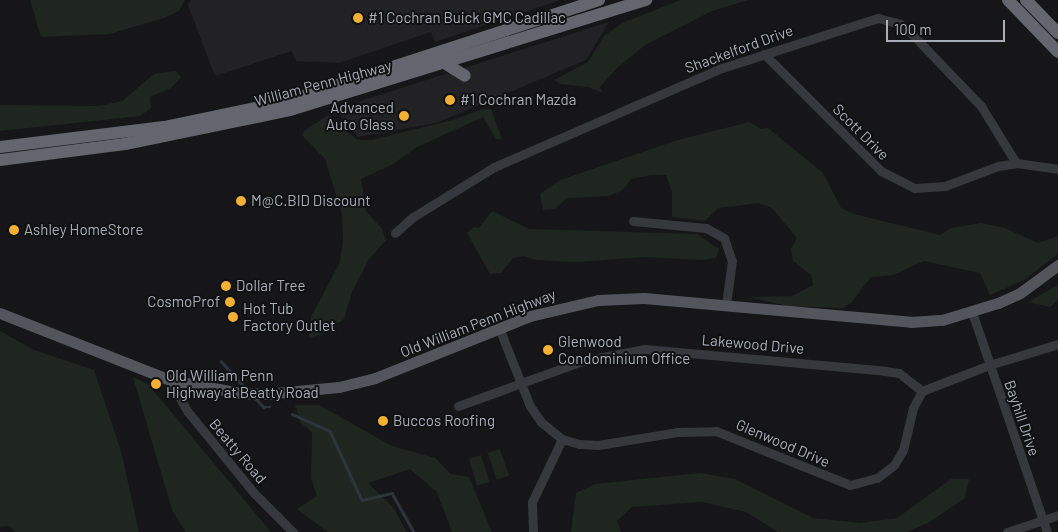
<!DOCTYPE html>
<style>
body{margin:0}
#map{position:relative;width:1058px;height:532px;overflow:hidden;background:#161618;font-family:Barlow,sans-serif}
div>[style]{position:absolute}
[style*='--x']{left:calc(var(--x)*1px);top:calc(var(--y)*1px);width:calc(var(--w)*1px);rotate:calc(var(--a)*1deg)}
.built>*{inset:0;background:#222225}
.green>*{inset:0;background:#1e261f;transform-origin:0 0}
.stream>*{height:2.5px;margin:-1.25px;padding:0 1.25px;transform-origin:1.25px;border-radius:1.25px;background:#2c353c}
.minor>*{height:9px;margin:-4.5px;padding:0 4.5px;transform-origin:4.5px;border-radius:4.5px;background:#37383d}
.major>*{height:11px;margin:-5.5px;padding:0 5.5px;transform-origin:5.5px;border-radius:5.5px;background:#53555c}
.highway>*{height:12px;margin:-6px;padding:0 6px;transform-origin:6px;border-radius:6px;background:#63666e}
.dots>*{width:14px;height:14px;translate:-50% -50%;box-sizing:border-box;border:2px solid #111113;border-radius:50%}
span{translate:-50% -50%;white-space:nowrap;text-align:center;line-height:1.15;-webkit-text-stroke:4px #111113;paint-order:stroke}
.poi-label{font-size:15px;color:#a8adb8}
.left{translate:0 -50%;text-align:left}
.right{translate:-100% -50%;text-align:right}
.street-label{font-size:15px;color:#a8adb8}
.scale{position:absolute;left:886px;top:20px;width:119px;height:22px;box-sizing:border-box;border:2px solid #a8adb8;border-top:0;padding-left:6px;font-size:15px;line-height:18px;white-space:nowrap;color:#a8adb8;-webkit-text-stroke:4px #111113;paint-order:stroke}
</style>
<div id="map">
<div class="built">
<div style="clip-path:polygon(191px 0,560px 0,435px 42px,431px 32px,339px 63px,296px 61px,292px 51px,215px 76px,188px 5px)"></div>
<div style="clip-path:polygon(609px 22px,586px 60px,436px 123px,358px 137px,335px 109px)"></div>
</div>
<div class="green">
<div style="clip-path:polygon(30px 0,185px 0,179px 11px,164px 18px,109px 34px,41px 37px)"></div>
<div style="clip-path:polygon(681px 0,748px 0,712px 11px,645px 45px,617px 68px,600px 87px,602px 93px,589px 87px,560px 84px,554px 80px,588px 62px,604px 36px,622px 23px)"></div>
<div style="clip-path:polygon(175px 71px,181px 77px,171px 88px,150px 97px,151px 108px,140px 116px,0 131px,0 105px,99px 106px,122px 101px,154px 74px)"></div>
<div style="clip-path:polygon(483px 109px,491px 109px,502px 139px,496px 139px,483px 117px,417px 147px,393px 164px,361px 179px,366px 211px,382px 229px,386px 240px,369px 259px,352px 292px,344px 319px,322px 334px,309px 338px,311px 317px,340px 262px,343px 240px,342px 214px,325px 159px,302px 135px,304px 131px,328px 115px,357px 140px,372px 140px,456px 119px)"></div>
<div style="clip-path:polygon(749px 122px,761px 129px,768px 128px,823px 173px,841px 208px,854px 214px,940px 235px,951px 228px,981px 223px,1005px 228px,1038px 243px,1058px 236px,1058px 254px,1024px 280px,990px 295px,980px 273px,924px 261px,893px 275px,871px 277px,851px 303px,842px 308px,788px 306px,748px 297px,792px 296px,813px 285px,811px 275px,793px 261px,791px 249px,797px 238px,772px 208px,759px 203px,718px 208px,705px 221px,672px 217px,672px 192px,666px 175px,651px 175px,631px 179px,623px 190px,609px 196px,567px 198px,555px 209px,543px 210px,540px 194px,560px 180px,678px 140px)"></div>
<div style="clip-path:polygon(492px 211px,529px 229px,697px 234px,719px 249px,716px 258px,701px 260px,645px 257px,576px 262px,536px 260px,524px 256px,513px 258px,501px 273px,490px 274px,467px 233px,474px 227px,479px 228px)"></div>
<div style="clip-path:polygon(1058px 285px,1058px 300px,1050px 307px,1028px 302px)"></div>
<div style="clip-path:polygon(0 331px,34px 350px,94px 370px,121px 451px,139px 532px,15px 532px,9px 526px,0 527px)"></div>
<div style="clip-path:polygon(133px 377px,148px 384px,271px 532px,186px 532px,172px 510px)"></div>
<div style="clip-path:polygon(295px 405px,319px 405px,392px 446px,435px 458px,451px 474px,469px 477px,492px 532px,452px 532px,437px 492px,410px 469px,368px 483px,393px 507px,407px 532px,328px 532px,297px 509px,317px 496px,311px 478px,312px 432px,301px 423px)"></div>
<div style="left:500px;top:449px;width:28px;height:13px;rotate:71deg"></div>
<div style="left:481px;top:455px;width:28px;height:13px;rotate:72deg"></div>
<div style="clip-path:polygon(700px 473px,735px 479px,813px 518px,861px 523px,897px 518px,951px 479px,969px 479px,965px 498px,928px 523px,906px 532px,778px 532px,746px 512px,702px 502px,632px 507px,617px 521px,621px 532px,571px 532px,576px 493px,595px 484px)"></div>
</div>
<div class="stream">
<div style="--x:221;--y:361;--w:38;--a:48"></div>
<div style="--x:255;--y:398;--w:13;--a:45"></div>
<div style="--x:264;--y:407;--w:6;--a:0"></div>
<div style="--x:292;--y:414;--w:42;--a:24.1"></div>
<div style="--x:330;--y:431;--w:76;--a:65.1"></div>
<div style="--x:362;--y:500;--w:31;--a:-13"></div>
<div style="--x:392;--y:493;--w:45;--a:60.6"></div>
</div>
<div class="minor">
<div style="--x:764;--y:54;--w:165;--a:45"></div>
<div style="--x:881;--y:171;--w:38;--a:27"></div>
<div style="--x:915;--y:188;--w:30;--a:-4"></div>
<div style="--x:945;--y:186;--w:57;--a:-20.7"></div>
<div style="--x:998;--y:166;--w:18;--a:-9"></div>
<div style="--x:633;--y:221;--w:73;--a:5.5"></div>
<div style="--x:706;--y:228;--w:21;--a:29"></div>
<div style="--x:724;--y:238;--w:24;--a:71"></div>
<div style="--x:732;--y:261;--w:43;--a:97.9"></div>
<div style="--x:395;--y:233;--w:24;--a:-42"></div>
<div style="--x:413;--y:217;--w:95;--a:-31.7"></div>
<div style="--x:494;--y:167;--w:249;--a:-23.5"></div>
<div style="--x:722;--y:68;--w:164;--a:-17.8"></div>
<div style="--x:878;--y:18;--w:23;--a:15"></div>
<div style="--x:900;--y:24;--w:13;--a:39"></div>
<div style="--x:910;--y:32;--w:103;--a:46.2"></div>
<div style="--x:981;--y:106;--w:67;--a:58.4"></div>
<div style="--x:1016;--y:163;--w:42;--a:8.1"></div>
<div style="--x:972;--y:312;--w:232;--a:71.2"></div>
<div style="--x:499;--y:328;--w:84;--a:68.3"></div>
<div style="--x:530;--y:406;--w:19;--a:55"></div>
<div style="--x:541;--y:422;--w:27;--a:39"></div>
<div style="--x:562;--y:439;--w:18;--a:16"></div>
<div style="--x:579;--y:444;--w:19;--a:3"></div>
<div style="--x:598;--y:445;--w:80;--a:-9.3"></div>
<div style="--x:677;--y:432;--w:39;--a:-1"></div>
<div style="--x:716;--y:431;--w:144;--a:21.9"></div>
<div style="--x:850;--y:485;--w:28;--a:-15"></div>
<div style="--x:877;--y:478;--w:21;--a:-37"></div>
<div style="--x:894;--y:465;--w:17;--a:-59"></div>
<div style="--x:903;--y:450;--w:43;--a:-76.6"></div>
<div style="--x:913;--y:408;--w:19;--a:-62"></div>
<div style="--x:922;--y:391;--w:72;--a:-21.2"></div>
<div style="--x:989;--y:365;--w:72;--a:-16.9"></div>
<div style="--x:170;--y:380;--w:37;--a:61"></div>
<div style="--x:188;--y:412;--w:104;--a:50.8"></div>
<div style="--x:254;--y:493;--w:55;--a:45"></div>
<div style="--x:458;--y:406;--w:132;--a:-19.9"></div>
<div style="--x:582;--y:361;--w:64;--a:-10.8"></div>
<div style="--x:645;--y:349;--w:241;--a:5.2"></div>
<div style="--x:885;--y:371;--w:14;--a:8"></div>
<div style="--x:899;--y:373;--w:29;--a:38"></div>
<div style="--x:533;--y:532;--w:30;--a:-92"></div>
<div style="--x:532;--y:502;--w:70;--a:-64.5"></div>
<div style="--x:1007;--y:532;--w:54;--a:-18.4"></div>
</div>
<div class="major">
<div style="--x:0;--y:313;--w:183;--a:21.5"></div>
<div style="--x:170;--y:380;--w:71;--a:10.5"></div>
<div style="--x:240;--y:393;--w:26;--a:2"></div>
<div style="--x:266;--y:394;--w:73;--a:-5.5"></div>
<div style="--x:339;--y:387;--w:37;--a:-14"></div>
<div style="--x:375;--y:378;--w:167;--a:-21.8"></div>
<div style="--x:530;--y:316;--w:70;--a:-13.2"></div>
<div style="--x:598;--y:300;--w:46;--a:-2.5"></div>
<div style="--x:644;--y:298;--w:268;--a:5.1"></div>
<div style="--x:911;--y:322;--w:31;--a:-4"></div>
<div style="--x:942;--y:320;--w:59;--a:-16.9"></div>
<div style="--x:998;--y:303;--w:24;--a:-24"></div>
<div style="--x:1020;--y:293;--w:47;--a:-36.4"></div>
</div>
<div class="highway">
<div style="--x:1008;--y:0;--w:72;--a:46.1"></div>
<div style="--x:1026;--y:0;--w:46;--a:45.9"></div>
<div style="--x:446;--y:64;--w:22;--a:32"></div>
<div style="--x:0;--y:147;--w:165;--a:-7"></div>
<div style="--x:164;--y:127;--w:127;--a:-11.8"></div>
<div style="--x:288;--y:101;--w:327;--a:-18"></div>
<div style="--x:0;--y:160;--w:126;--a:-7.3"></div>
<div style="--x:125;--y:144;--w:168;--a:-11.6"></div>
<div style="--x:290;--y:110;--w:373;--a:-17.2"></div>
</div>
<div class="dots">
<div style="left:358px;top:18px;background:#f2b134"></div>
<div style="left:450px;top:100px;background:#f2b134"></div>
<div style="left:404px;top:116px;background:#f2b134"></div>
<div style="left:241px;top:201px;background:#f2b134"></div>
<div style="left:14px;top:230px;background:#f2b134"></div>
<div style="left:226px;top:286px;background:#f2b134"></div>
<div style="left:230px;top:302px;background:#f2b134"></div>
<div style="left:233px;top:317px;background:#f2b134"></div>
<div style="left:548px;top:350px;background:#f2b134"></div>
<div style="left:156px;top:384px;background:#f2b134"></div>
<div style="left:383px;top:421px;background:#f2b134"></div>
</div>
<div class="poi-label">
<span class="left" style="left:368px;top:18px">#1 Cochran Buick GMC Cadillac</span>
<span class="left" style="left:460px;top:100px">#1 Cochran Mazda</span>
<span class="right" style="left:394px;top:116px">Advanced<br>Auto Glass</span>
<span class="left" style="left:251px;top:201px">M@C.BID Discount</span>
<span class="left" style="left:24px;top:230px">Ashley HomeStore</span>
<span class="left" style="left:236px;top:286px">Dollar Tree</span>
<span class="right" style="left:220px;top:302px">CosmoProf</span>
<span class="left" style="left:243px;top:317px">Hot Tub<br>Factory Outlet</span>
<span class="left" style="left:558px;top:350px">Glenwood<br>Condominium Office</span>
<span class="left" style="left:166px;top:384px">Old William Penn<br>Highway at Beatty Road</span>
<span class="left" style="left:393px;top:421px">Buccos Roofing</span>
</div>
<div class="street-label">
<span style="left:739px;top:49px;rotate:-20deg">Shackelford Drive</span>
<span style="left:323px;top:83px;rotate:-15deg">William Penn Highway</span>
<span style="left:861px;top:132px;rotate:45deg">Scott Drive</span>
<span style="left:478px;top:323px;rotate:-21deg">Old William Penn Highway</span>
<span style="left:753px;top:344px;rotate:5deg">Lakewood Drive</span>
<span style="left:1022px;top:418px;rotate:71deg">Bayhill Drive</span>
<span style="left:783px;top:443px;rotate:23deg">Glenwood Drive</span>
<span style="left:238px;top:451px;rotate:50deg">Beatty Road</span>
</div>
<div class="scale">100 m</div>
</div>
